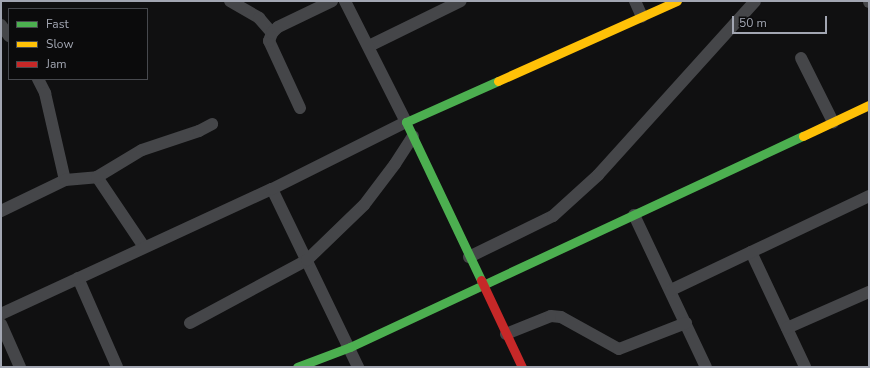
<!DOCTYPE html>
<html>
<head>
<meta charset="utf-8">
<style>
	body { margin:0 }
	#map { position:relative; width:870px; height:368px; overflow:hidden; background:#101011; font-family:"Nunito Sans",sans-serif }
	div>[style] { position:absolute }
	.street>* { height:12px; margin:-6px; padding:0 6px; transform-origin:6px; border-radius:6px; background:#454649 }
	.fast>* { height:9px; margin:-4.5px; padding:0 4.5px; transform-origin:4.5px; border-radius:4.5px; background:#4caf50 }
	.slow>* { height:9px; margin:-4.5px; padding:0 4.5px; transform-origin:4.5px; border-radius:4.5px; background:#ffc107 }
	.jam>* { height:9px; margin:-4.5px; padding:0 4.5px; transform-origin:4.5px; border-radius:4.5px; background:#c62828 }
	span { translate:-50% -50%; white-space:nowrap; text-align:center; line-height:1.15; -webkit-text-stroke:3px #0b0b0c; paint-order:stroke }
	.frame { position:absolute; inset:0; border:2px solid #a2a6b2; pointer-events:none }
	.legend { position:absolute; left:8px; top:8px; width:140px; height:72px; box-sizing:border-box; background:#0b0b0c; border:1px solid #47494e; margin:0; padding:5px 7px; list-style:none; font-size:12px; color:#a2a6b2 }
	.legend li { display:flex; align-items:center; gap:8px; height:20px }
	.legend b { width:20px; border:1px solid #47494e }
	.scale { position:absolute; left:732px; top:16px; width:95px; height:18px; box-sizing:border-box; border:2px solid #a2a6b2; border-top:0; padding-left:5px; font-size:12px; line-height:14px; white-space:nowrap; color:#a2a6b2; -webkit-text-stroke:3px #0b0b0c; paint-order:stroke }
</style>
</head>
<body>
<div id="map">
	<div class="street">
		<div style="left:230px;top:1px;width:34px;rotate:30deg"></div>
		<div style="left:259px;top:18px;width:20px;rotate:49deg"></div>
		<div style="left:635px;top:1px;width:17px;rotate:66deg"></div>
		<div style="left:869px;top:1px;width:1px;rotate:90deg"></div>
		<div style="left:1px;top:25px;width:14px;rotate:54deg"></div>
		<div style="left:369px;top:46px;width:102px;rotate:-26.1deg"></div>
		<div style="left:801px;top:58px;width:72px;rotate:63.4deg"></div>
		<div style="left:38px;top:79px;width:16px;rotate:63deg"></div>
		<div style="left:45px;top:93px;width:89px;rotate:77.1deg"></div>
		<div style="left:300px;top:108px;width:74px;rotate:-114.8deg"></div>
		<div style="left:269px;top:41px;width:9px;rotate:-69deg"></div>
		<div style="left:272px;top:33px;width:8px;rotate:-45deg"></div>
		<div style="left:278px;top:27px;width:60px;rotate:-25.7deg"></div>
		<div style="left:97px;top:177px;width:84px;rotate:56.1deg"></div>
		<div style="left:272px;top:189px;width:198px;rotate:64.2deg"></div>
		<div style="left:1px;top:211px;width:71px;rotate:-25.8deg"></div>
		<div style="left:65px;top:180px;width:32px;rotate:-5deg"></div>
		<div style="left:97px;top:177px;width:52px;rotate:-31deg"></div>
		<div style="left:142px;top:150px;width:60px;rotate:-18.4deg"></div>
		<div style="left:199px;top:131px;width:15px;rotate:-28deg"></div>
		<div style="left:634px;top:215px;width:168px;rotate:64.7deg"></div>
		<div style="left:751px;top:252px;width:127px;rotate:64.8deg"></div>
		<div style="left:469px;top:257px;width:93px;rotate:-26deg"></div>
		<div style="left:553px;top:216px;width:61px;rotate:-42.3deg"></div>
		<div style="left:598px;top:175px;width:234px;rotate:-47.9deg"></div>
		<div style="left:78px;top:278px;width:97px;rotate:66.3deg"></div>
		<div style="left:671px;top:290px;width:219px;rotate:-25.4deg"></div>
		<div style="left:1px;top:314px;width:298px;rotate:-24.8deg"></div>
		<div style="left:272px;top:189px;width:150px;rotate:-26.6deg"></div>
		<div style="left:406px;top:122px;width:136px;rotate:-116.8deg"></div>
		<div style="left:190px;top:323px;width:133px;rotate:-28.3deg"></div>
		<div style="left:307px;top:260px;width:79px;rotate:-44deg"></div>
		<div style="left:364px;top:205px;width:51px;rotate:-52.9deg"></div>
		<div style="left:395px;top:164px;width:33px;rotate:-57deg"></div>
		<div style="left:1px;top:324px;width:47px;rotate:66.2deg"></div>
		<div style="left:787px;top:328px;width:90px;rotate:-23.7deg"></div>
		<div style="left:506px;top:334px;width:48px;rotate:-21.8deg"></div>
		<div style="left:551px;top:316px;width:10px;rotate:6deg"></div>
		<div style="left:561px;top:317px;width:66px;rotate:28.9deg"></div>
		<div style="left:619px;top:349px;width:72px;rotate:-21.2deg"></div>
	</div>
	<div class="fast">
		<div style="left:481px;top:280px;width:175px;rotate:-115.4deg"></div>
		<div style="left:406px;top:122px;width:101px;rotate:-24deg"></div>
		<div style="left:297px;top:367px;width:57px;rotate:-20.7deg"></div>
		<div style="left:350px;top:347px;width:500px;rotate:-25deg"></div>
	</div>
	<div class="slow">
		<div style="left:498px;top:81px;width:196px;rotate:-24.1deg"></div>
		<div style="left:803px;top:136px;width:73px;rotate:-25.2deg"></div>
	</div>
	<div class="jam">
		<div style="left:481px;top:280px;width:96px;rotate:64.8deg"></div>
	</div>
	<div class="frame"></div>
	<ul class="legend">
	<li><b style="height:5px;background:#4caf50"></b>Fast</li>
	<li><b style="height:5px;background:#ffc107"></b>Slow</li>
	<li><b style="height:5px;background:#c62828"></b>Jam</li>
	</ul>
	<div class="scale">50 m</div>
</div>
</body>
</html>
